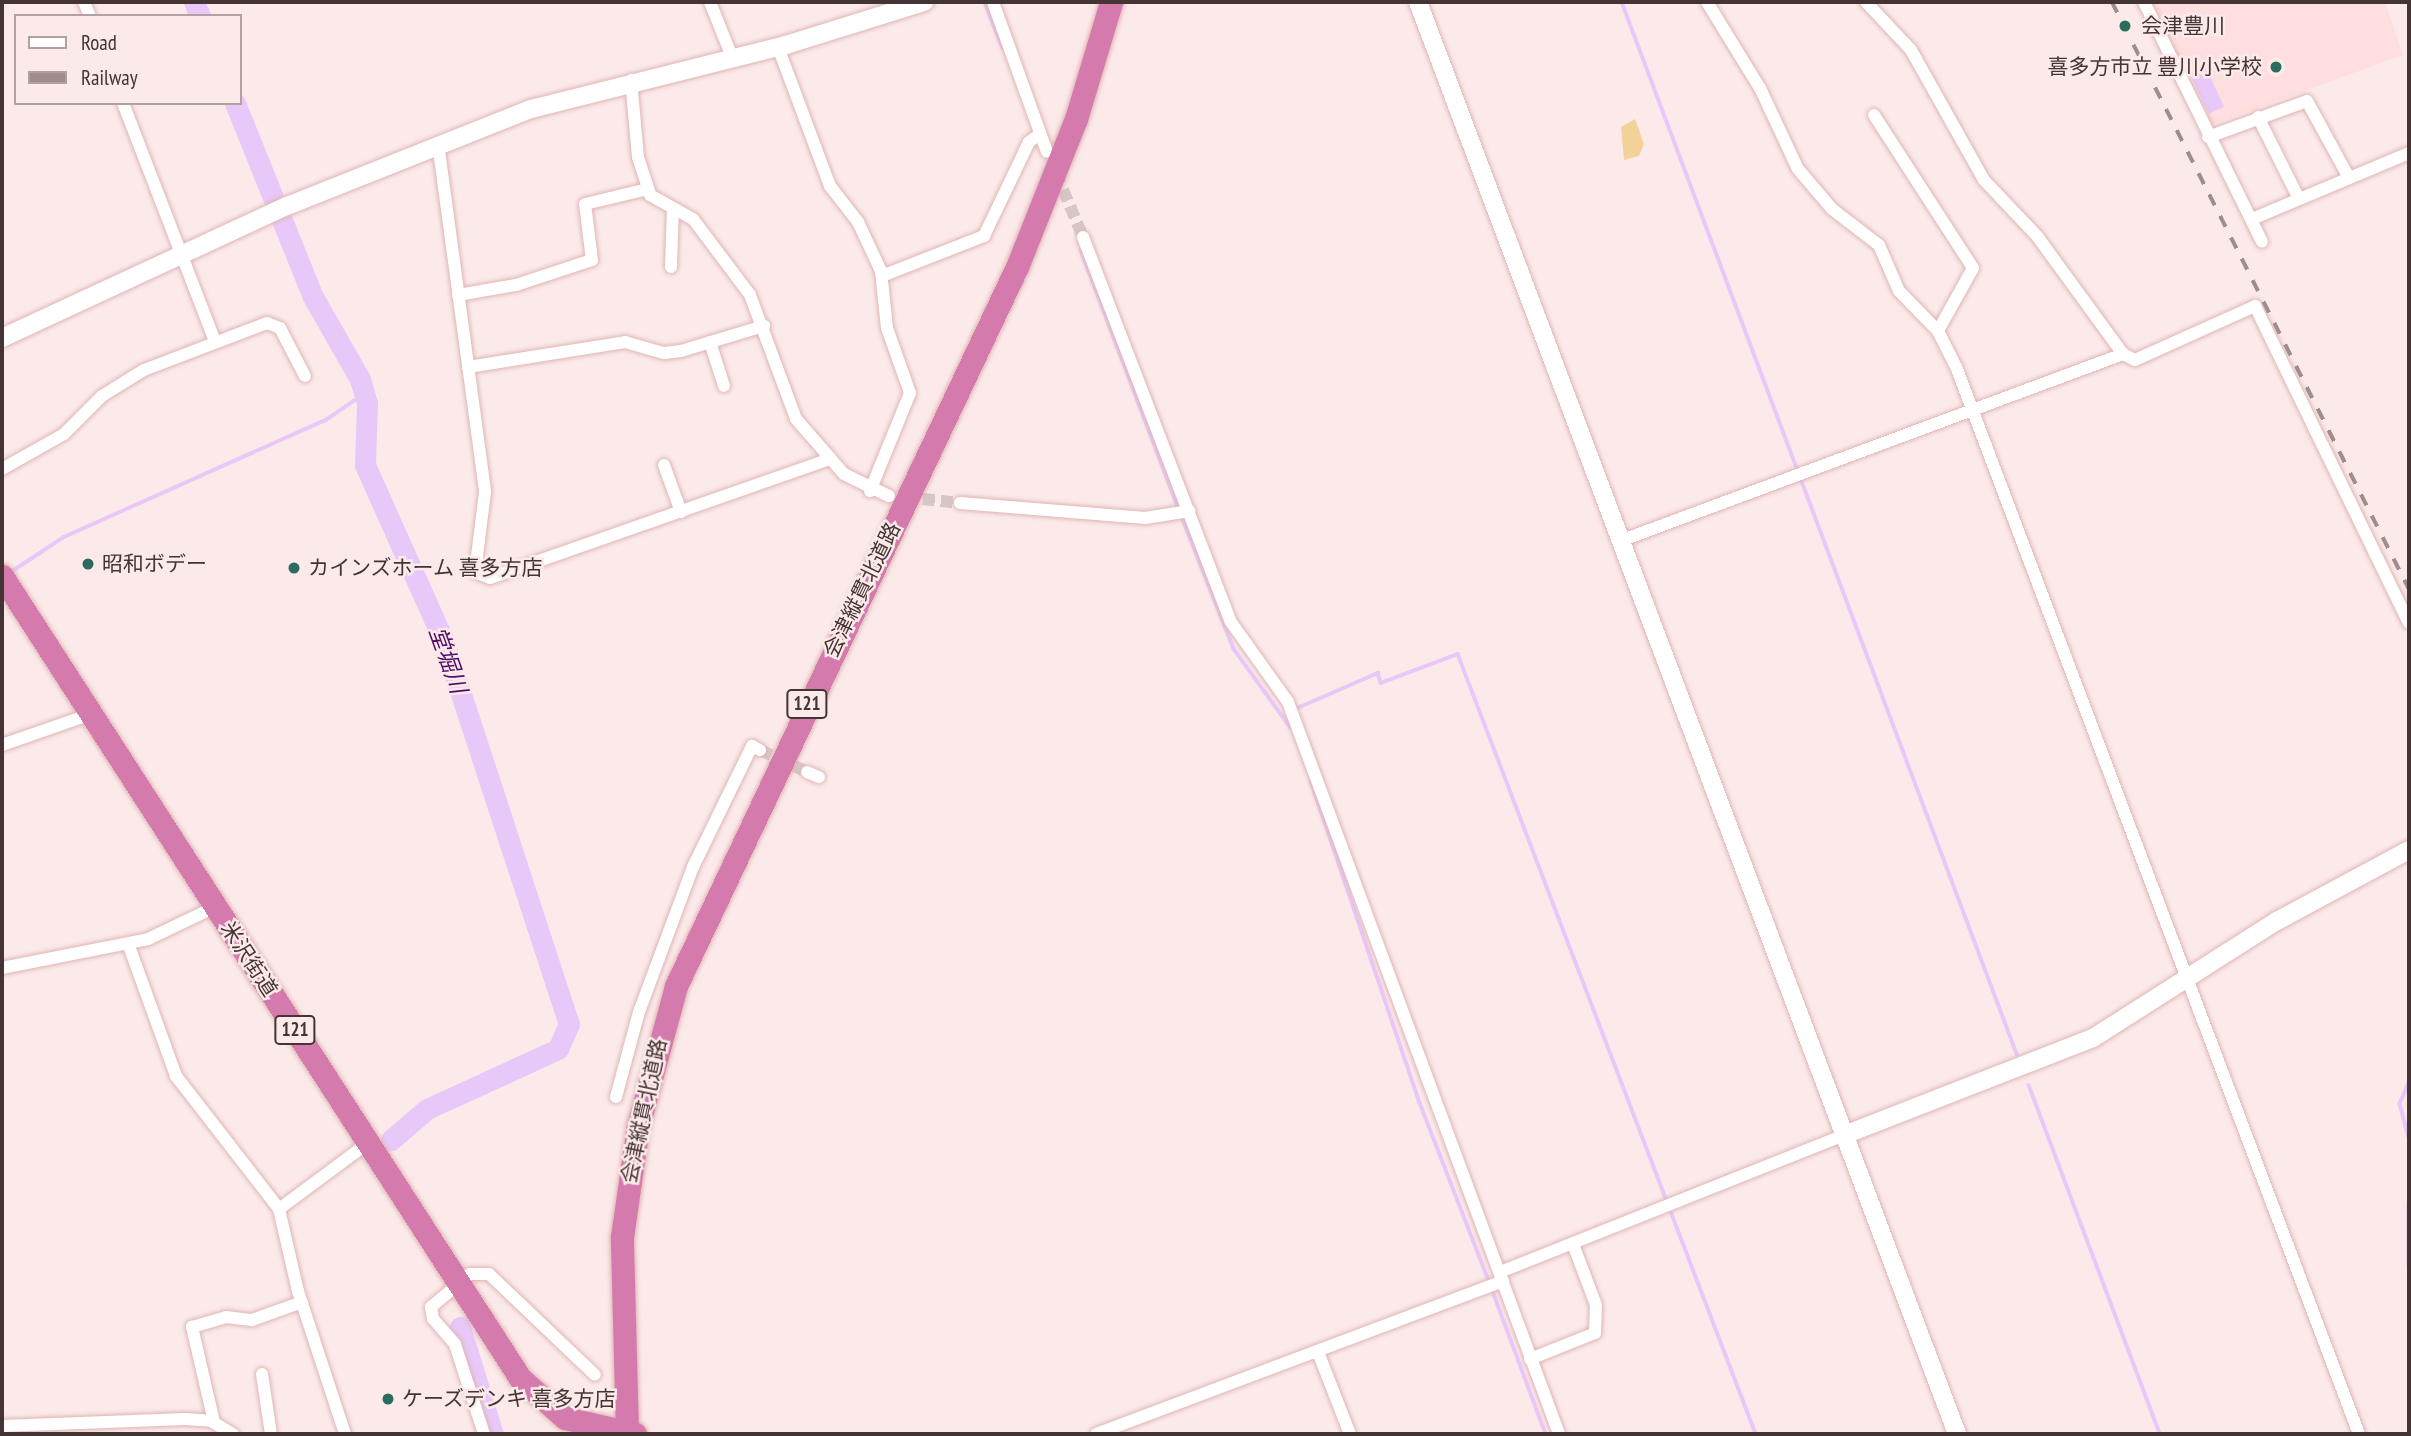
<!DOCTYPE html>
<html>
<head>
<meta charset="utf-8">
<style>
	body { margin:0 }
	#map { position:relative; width:2411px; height:1436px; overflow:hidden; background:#fceaea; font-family:"PT Sans Narrow","Noto Sans JP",sans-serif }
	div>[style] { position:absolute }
	.built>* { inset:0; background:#fedede }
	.green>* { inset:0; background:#f3d299 }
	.water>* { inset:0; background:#e8c8f8; transform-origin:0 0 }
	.stream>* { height:3.5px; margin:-1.75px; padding:0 1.75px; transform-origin:1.75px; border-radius:1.75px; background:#e8c8f8 }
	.river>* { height:21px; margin:-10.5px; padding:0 10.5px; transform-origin:10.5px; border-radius:10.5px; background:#e8c8f8 }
	.street-tunnel>* { height:12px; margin-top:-6px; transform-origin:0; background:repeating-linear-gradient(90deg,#d7c6c6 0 12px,transparent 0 18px) }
	.roads { filter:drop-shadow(0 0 2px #dfb5b5) drop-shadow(0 0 2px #dfb5b5) }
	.street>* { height:12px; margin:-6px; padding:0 6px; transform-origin:6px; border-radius:6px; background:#fff }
	.secondary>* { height:18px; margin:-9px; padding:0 9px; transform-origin:9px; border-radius:9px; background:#fff }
	.highway>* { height:23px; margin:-11.5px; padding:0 11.5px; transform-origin:11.5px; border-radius:11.5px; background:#d57aad }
	.rail>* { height:3.5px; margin-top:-1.75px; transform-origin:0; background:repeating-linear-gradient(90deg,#9f8d8d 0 12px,transparent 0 24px) }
	.dots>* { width:19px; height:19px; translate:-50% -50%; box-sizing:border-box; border:4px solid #fceaea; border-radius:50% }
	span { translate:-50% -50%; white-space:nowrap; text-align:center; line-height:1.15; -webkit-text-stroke:5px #fceaea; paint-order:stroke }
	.shield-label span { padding:2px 5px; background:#fceaea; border:2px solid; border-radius:5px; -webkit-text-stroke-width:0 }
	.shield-label { font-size:19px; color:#453434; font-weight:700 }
	.poi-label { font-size:21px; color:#453434 }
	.left { translate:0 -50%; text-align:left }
	.right { translate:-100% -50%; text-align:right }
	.street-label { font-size:21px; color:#453434 }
	.water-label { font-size:23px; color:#520d6b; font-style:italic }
	.frame { position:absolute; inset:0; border:4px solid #453434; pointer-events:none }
	.legend { position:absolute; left:14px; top:14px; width:228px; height:91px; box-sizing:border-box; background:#fceaea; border:2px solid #b3a1a1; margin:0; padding:9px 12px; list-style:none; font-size:21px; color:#453434 }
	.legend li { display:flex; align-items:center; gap:14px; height:35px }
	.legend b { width:35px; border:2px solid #b3a1a1 }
</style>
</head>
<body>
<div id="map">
	<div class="built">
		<div style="clip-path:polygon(2151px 2px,2385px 2px,2403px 55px,2210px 125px)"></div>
	</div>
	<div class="green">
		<div style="clip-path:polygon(1635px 119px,1644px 144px,1639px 156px,1624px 160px,1621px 127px)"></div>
	</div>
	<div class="water">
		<div style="left:2205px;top:66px;width:45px;height:17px;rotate:65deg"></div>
	</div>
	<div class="stream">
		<div style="left:985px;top:2px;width:49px;rotate:68.6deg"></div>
		<div style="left:1622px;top:2px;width:1124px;rotate:69.42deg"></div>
		<div style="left:1081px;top:250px;width:277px;rotate:69.3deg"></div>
		<div style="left:1182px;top:517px;width:142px;rotate:68.5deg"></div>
		<div style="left:1234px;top:649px;width:97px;rotate:54.2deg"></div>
		<div style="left:11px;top:572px;width:64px;rotate:-33.4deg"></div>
		<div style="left:64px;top:537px;width:287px;rotate:-24.1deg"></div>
		<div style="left:326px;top:420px;width:46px;rotate:-34.4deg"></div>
		<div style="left:1293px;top:710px;width:93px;rotate:-23.5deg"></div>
		<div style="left:1378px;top:673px;width:10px;rotate:73deg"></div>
		<div style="left:1381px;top:683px;width:82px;rotate:-20.6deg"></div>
		<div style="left:1458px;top:654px;width:835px;rotate:69.09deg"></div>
		<div style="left:1311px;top:781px;width:340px;rotate:71.3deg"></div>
		<div style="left:1420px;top:1103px;width:191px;rotate:68.8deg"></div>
		<div style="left:2409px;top:1083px;width:23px;rotate:113deg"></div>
		<div style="left:2400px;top:1104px;width:34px;rotate:75deg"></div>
		<div style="left:2029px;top:1085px;width:373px;rotate:69.4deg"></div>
		<div style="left:2409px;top:1204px;width:61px;rotate:90deg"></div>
		<div style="left:1492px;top:1289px;width:155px;rotate:69.6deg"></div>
	</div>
	<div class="river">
		<div style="left:194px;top:2px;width:15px;rotate:67deg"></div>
		<div style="left:235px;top:103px;width:207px;rotate:68.1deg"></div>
		<div style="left:312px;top:295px;width:97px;rotate:60.3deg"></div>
		<div style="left:360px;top:379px;width:26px;rotate:74deg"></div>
		<div style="left:367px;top:404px;width:61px;rotate:91.9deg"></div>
		<div style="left:365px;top:465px;width:194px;rotate:65.9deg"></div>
		<div style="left:444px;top:642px;width:402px;rotate:71.9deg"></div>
		<div style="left:569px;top:1024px;width:27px;rotate:114deg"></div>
		<div style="left:558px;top:1049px;width:144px;rotate:155.4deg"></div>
		<div style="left:427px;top:1109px;width:48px;rotate:139.3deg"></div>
		<div style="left:460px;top:1327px;width:112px;rotate:72.9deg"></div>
	</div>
	<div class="street-tunnel">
		<div style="left:1056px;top:173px;width:69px;rotate:67.1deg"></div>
		<div style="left:905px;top:497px;width:55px;rotate:6.2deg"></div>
		<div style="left:760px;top:750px;width:52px;rotate:25.1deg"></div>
	</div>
	<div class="roads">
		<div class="street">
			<div style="left:84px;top:2px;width:15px;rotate:67deg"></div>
			<div style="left:710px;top:2px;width:59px;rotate:68.2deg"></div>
			<div style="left:993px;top:2px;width:159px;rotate:70.2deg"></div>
			<div style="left:1707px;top:2px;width:101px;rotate:58.4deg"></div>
			<div style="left:1760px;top:88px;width:89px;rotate:64.9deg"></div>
			<div style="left:1798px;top:169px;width:52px;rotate:49.6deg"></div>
			<div style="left:1832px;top:209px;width:59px;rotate:37.5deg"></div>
			<div style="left:1879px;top:245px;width:50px;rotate:66.5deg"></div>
			<div style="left:1899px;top:291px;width:56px;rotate:45.7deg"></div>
			<div style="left:1938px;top:331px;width:42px;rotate:63.4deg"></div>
			<div style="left:1957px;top:369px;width:1138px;rotate:69.32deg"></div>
			<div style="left:1866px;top:2px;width:66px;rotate:46.8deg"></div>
			<div style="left:1911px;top:50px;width:149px;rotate:60.7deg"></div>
			<div style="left:1984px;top:180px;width:77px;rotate:46.6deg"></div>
			<div style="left:2037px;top:236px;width:146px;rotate:53.9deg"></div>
			<div style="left:2123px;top:354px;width:13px;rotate:27deg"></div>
			<div style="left:2135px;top:360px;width:132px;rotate:-24.2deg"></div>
			<div style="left:2255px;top:306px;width:352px;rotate:64.1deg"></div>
			<div style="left:2144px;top:2px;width:267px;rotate:63.8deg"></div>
			<div style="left:778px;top:47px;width:148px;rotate:69.5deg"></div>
			<div style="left:830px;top:186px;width:46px;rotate:52.1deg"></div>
			<div style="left:858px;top:222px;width:54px;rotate:64.9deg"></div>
			<div style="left:881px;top:271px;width:57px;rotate:84deg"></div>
			<div style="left:887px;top:328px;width:69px;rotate:70.5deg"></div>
			<div style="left:910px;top:393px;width:106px;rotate:112.2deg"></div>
			<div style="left:631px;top:80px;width:77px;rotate:84.8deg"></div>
			<div style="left:638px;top:157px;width:40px;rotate:72deg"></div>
			<div style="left:650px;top:195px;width:49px;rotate:29.2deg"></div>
			<div style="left:693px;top:219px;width:95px;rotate:53.1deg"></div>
			<div style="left:750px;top:295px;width:132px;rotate:69.6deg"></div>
			<div style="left:796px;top:419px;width:73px;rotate:48.9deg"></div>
			<div style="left:844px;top:474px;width:50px;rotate:26.1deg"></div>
			<div style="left:123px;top:103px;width:256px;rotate:68.9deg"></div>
			<div style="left:1874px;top:115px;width:182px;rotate:57.1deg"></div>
			<div style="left:1973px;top:268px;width:72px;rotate:119.1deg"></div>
			<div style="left:2258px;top:117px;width:89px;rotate:63.4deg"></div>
			<div style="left:2208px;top:137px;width:105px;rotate:-20deg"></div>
			<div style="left:2307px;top:101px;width:83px;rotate:61.3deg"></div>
			<div style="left:438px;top:143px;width:352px;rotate:82.3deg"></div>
			<div style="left:485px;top:492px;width:81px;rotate:97.1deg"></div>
			<div style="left:475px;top:572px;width:16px;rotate:22deg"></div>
			<div style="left:490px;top:578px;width:359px;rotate:-19.3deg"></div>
			<div style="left:2252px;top:219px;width:170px;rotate:-22.8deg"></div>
			<div style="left:1083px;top:237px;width:412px;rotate:69deg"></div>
			<div style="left:1231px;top:622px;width:98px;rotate:54.5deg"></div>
			<div style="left:1288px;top:702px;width:781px;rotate:69.68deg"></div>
			<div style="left:671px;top:267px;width:59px;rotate:-88.1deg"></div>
			<div style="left:882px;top:276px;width:110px;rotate:-21.4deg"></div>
			<div style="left:984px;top:236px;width:104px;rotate:-64.4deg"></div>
			<div style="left:1029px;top:142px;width:14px;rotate:-36deg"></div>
			<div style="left:458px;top:295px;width:59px;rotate:-9.8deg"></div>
			<div style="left:516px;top:285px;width:80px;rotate:-18.2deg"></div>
			<div style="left:592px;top:260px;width:56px;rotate:-97.1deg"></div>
			<div style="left:585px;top:204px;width:65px;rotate:-13.4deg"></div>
			<div style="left:710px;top:342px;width:46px;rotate:72.3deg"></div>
			<div style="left:468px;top:367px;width:159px;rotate:-9deg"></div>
			<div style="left:625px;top:342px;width:41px;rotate:15.8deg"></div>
			<div style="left:664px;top:353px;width:17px;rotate:-7deg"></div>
			<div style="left:681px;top:351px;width:87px;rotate:-16.8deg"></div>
			<div style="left:664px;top:465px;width:50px;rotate:70.1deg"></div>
			<div style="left:2px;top:469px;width:71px;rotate:-29.4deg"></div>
			<div style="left:64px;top:434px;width:54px;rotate:-45deg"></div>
			<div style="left:102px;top:396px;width:49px;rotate:-31.8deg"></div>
			<div style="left:144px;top:370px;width:132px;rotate:-20.9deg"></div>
			<div style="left:267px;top:323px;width:14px;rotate:21deg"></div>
			<div style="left:280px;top:328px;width:54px;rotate:62.5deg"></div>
			<div style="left:960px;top:503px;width:186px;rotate:4.6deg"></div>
			<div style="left:1145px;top:518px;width:45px;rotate:-9deg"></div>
			<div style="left:1620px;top:541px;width:537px;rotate:-20.39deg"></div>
			<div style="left:2px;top:745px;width:94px;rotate:-19.2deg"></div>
			<div style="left:807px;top:772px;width:13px;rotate:23deg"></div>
			<div style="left:129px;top:946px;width:138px;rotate:70.1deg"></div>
			<div style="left:176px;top:1076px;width:168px;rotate:52.2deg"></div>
			<div style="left:279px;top:1209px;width:84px;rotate:77deg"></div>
			<div style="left:298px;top:1291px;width:151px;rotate:71.8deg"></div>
			<div style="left:2px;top:968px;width:149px;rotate:-11.2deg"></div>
			<div style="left:148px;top:939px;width:74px;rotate:-25.5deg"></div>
			<div style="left:616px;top:1097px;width:88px;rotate:-74.9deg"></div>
			<div style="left:639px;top:1012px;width:155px;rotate:-69.6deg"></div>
			<div style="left:693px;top:867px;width:135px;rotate:-64deg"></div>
			<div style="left:752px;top:746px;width:9px;rotate:27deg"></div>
			<div style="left:279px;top:1209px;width:111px;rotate:-36.6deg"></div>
			<div style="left:1500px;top:1272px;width:370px;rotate:-21.7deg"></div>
			<div style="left:1318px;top:1352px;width:88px;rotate:68.7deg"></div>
			<div style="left:1530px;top:1359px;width:70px;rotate:-21.8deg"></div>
			<div style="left:1595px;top:1333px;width:28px;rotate:-88deg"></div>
			<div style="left:1596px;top:1305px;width:65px;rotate:-110.7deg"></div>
			<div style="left:262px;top:1374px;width:61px;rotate:81.5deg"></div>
			<div style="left:214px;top:1422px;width:98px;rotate:-103deg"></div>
			<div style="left:192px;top:1327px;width:35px;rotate:-16deg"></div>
			<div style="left:226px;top:1317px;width:26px;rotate:7deg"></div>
			<div style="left:252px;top:1320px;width:53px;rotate:-19.8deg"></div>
			<div style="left:2px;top:1426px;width:183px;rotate:-2.2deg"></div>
			<div style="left:185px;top:1419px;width:26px;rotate:4deg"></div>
			<div style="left:211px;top:1421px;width:26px;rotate:31deg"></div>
			<div style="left:484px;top:1434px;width:95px;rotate:-107.9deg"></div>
			<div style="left:455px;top:1344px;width:33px;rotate:-131deg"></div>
			<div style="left:433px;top:1319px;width:12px;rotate:-99deg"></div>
			<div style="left:431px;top:1307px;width:51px;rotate:-40.2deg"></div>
			<div style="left:470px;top:1274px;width:19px"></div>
			<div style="left:489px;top:1274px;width:146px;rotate:43.6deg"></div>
			<div style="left:1096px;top:1434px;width:435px;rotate:-20.6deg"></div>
		</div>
		<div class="secondary">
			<div style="left:1418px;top:2px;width:1530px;rotate:69.37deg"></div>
			<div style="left:2px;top:338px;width:314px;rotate:-24.9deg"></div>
			<div style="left:287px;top:206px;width:263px;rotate:-21.7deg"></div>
			<div style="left:531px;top:109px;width:263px;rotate:-14.1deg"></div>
			<div style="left:786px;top:45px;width:145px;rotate:-17.3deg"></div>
			<div style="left:1844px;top:1135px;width:267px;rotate:-21.3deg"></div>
			<div style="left:2093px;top:1038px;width:218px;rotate:-32.5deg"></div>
			<div style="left:2277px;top:921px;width:150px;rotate:-28.3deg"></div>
		</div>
		<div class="highway">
			<div style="left:2px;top:576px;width:955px;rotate:57.14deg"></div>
			<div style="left:520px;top:1378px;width:60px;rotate:41.6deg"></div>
			<div style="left:565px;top:1418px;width:72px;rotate:12.9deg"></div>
			<div style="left:627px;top:1434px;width:197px;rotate:-91.5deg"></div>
			<div style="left:622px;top:1237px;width:112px;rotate:-81.8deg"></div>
			<div style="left:638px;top:1126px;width:145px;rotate:-74.8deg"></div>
			<div style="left:676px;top:986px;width:796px;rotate:-64.63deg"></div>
			<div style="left:1017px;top:267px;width:159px;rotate:-68.3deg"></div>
			<div style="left:1076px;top:119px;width:122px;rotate:-73.3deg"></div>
		</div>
	</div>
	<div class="rail">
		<div style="left:2112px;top:2px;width:658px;rotate:63.16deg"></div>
	</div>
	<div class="dots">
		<div style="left:2125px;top:26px;background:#2a6c5d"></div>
		<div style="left:2276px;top:67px;background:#2a6c5d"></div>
		<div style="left:88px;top:564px;background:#2a6c5d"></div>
		<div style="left:294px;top:568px;background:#2a6c5d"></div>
		<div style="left:388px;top:1399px;background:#2a6c5d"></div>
	</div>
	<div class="shield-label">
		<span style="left:807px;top:704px">121</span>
		<span style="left:295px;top:1030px">121</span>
	</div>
	<div class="poi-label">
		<span class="left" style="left:2141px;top:26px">会津豊川</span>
		<span class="right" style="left:2262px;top:67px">喜多方市立 豊川小学校</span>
		<span class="left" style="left:102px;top:564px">昭和ボデー</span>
		<span class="left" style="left:308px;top:568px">カインズホーム 喜多方店</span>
		<span class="left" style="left:402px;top:1399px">ケーズデンキ 喜多方店</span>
	</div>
	<div class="street-label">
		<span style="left:862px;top:590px;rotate:-64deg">会津縦貫北道路</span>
		<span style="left:249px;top:959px;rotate:57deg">米沢街道</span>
		<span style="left:644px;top:1111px;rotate:-78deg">会津縦貫北道路</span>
	</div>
	<div class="water-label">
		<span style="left:448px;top:660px;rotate:70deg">堂堀川</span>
	</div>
	<div class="frame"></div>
	<ul class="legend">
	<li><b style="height:9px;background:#fff"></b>Road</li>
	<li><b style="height:9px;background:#9f8d8d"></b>Railway</li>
	</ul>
</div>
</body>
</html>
